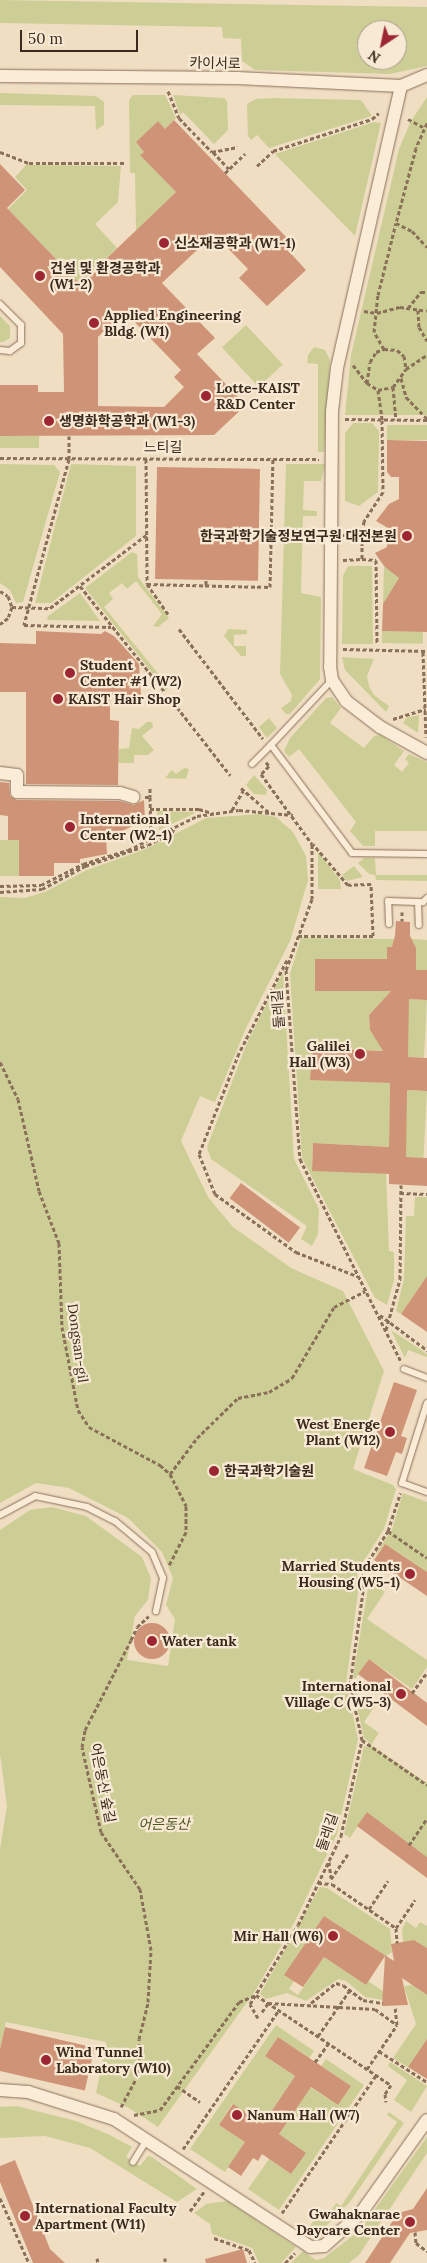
<!DOCTYPE html>
<html>
<head>
<meta charset="utf-8">
<style>
	body { margin:0 }
	#map { position:relative; width:427px; height:2263px; overflow:hidden; background:#f0dec3; font-family:Lora,"Noto Sans KR",serif }
	div>[style] { position:absolute }
	.green>* { inset:0; background:#cdce96; transform-origin:0 0 }
	.building>* { inset:0; background:#cf9477; transform-origin:0 0 }
	.round { border-radius:50% }
	.path>* { height:3px; margin-top:-1.5px; transform-origin:0; background:repeating-linear-gradient(90deg,#8a6f59 0 4px,transparent 0 6.5px) }
	.roads { filter:drop-shadow(0 0 1px #8a6f59) drop-shadow(0 0 1px #8a6f59) }
	.lane>* { height:6px; margin:-3px; padding:0 3px; transform-origin:3px; border-radius:3px; background:#faecd6 }
	.street>* { height:12px; margin:-6px; padding:0 6px; transform-origin:6px; border-radius:6px; background:#faecd6 }
	.dots>* { width:14px; height:14px; translate:-50% -50%; box-sizing:border-box; border:2px solid #f7e9d3; border-radius:50% }
	span { translate:-50% -50%; white-space:nowrap; text-align:center; line-height:1.15; -webkit-text-stroke:4.5px #f7e9d3; paint-order:stroke }
	.street-label { font-size:14px; color:#3a291d }
	.poi-label { font-size:14px; color:#3a291d; font-weight:700 }
	.left { translate:0 -50%; text-align:left }
	.right { translate:-100% -50%; text-align:right }
	.park-label { font-size:14px; color:#4f5723; font-style:italic }
	.north { position:absolute; left:357px; top:20px; width:50px; height:50px; box-sizing:border-box; background:#f7e9d3; border:1px solid #ab9c8a; border-radius:50%; rotate:214deg; font-size:14px; font-weight:700; line-height:20px; text-align:center; color:#3a291d }
	.north::after { content:''; display:block; margin:auto; width:18px; height:22px; background:#9c2732; clip-path:polygon(50% 0,100% 100%,50% 72%,0 100%) }
	.scale { position:absolute; left:20px; top:30px; width:118px; height:22px; box-sizing:border-box; border:2px solid #3a291d; border-top:0; padding-left:6px; font-size:15px; line-height:18px; white-space:nowrap; color:#3a291d; -webkit-text-stroke:4px #f7e9d3; paint-order:stroke }
</style>
</head>
<body>
<div id="map">
	<div class="green">
		<div style="clip-path:polygon(evenodd,0 0,427px 7px,427px 66px,390px 74px,255px 70px,242px 61px,241px 39px,223px 38px,222px 27px,0 23px,0 0,367px 30px,397px 30px,397px 60px,367px 60px,367px 30px)"></div>
		<div style="clip-path:polygon(0 93px,96px 96px,104px 102px,104px 125px,96px 130px,95px 106px,0 105px)"></div>
		<div style="clip-path:polygon(133px 95px,165px 95px,176px 118px,165px 129px,158px 121px,136px 142px,144px 152px,141px 155px,176px 192px,136px 230px,135px 173px,130px 173px,129px 100px)"></div>
		<div style="clip-path:polygon(173px 95px,224px 98px,227px 101px,228px 130px,214px 144px,183px 112px,180px 115px)"></div>
		<div style="clip-path:polygon(427px 97px,427px 415px,345px 415px,351px 355px,399px 149px,411px 121px)"></div>
		<div style="clip-path:polygon(273px 98px,361px 100px,372px 116px,269px 148px,257px 135px,251px 140px,248px 136px,247px 104px,256px 99px)"></div>
		<div style="clip-path:polygon(374px 122px,381px 123px,355px 236px,275px 154px)"></div>
		<div style="clip-path:polygon(26px 165px,121px 166px,118px 202px,95px 224px,117px 248px,80px 284px,8px 209px,27px 190px,15px 177px)"></div>
		<div style="clip-path:polygon(0 316px,10px 326px,10px 338px,3px 342px,0 342px)"></div>
		<div style="left:246px;top:325px;width:54px;height:33px;rotate:47deg"></div>
		<div style="clip-path:polygon(314px 347px,325px 350px,330px 360px,324px 452px,318px 452px,318px 364px,307px 363px,308px 355px)"></div>
		<div style="clip-path:polygon(353px 423px,372px 423px,379px 431px,378px 492px,359px 506px,345px 501px,345px 433px)"></div>
		<div style="left:387px;top:425px;width:40px;height:15px"></div>
		<div style="left:0;top:436px;width:39px;height:12px"></div>
		<div style="clip-path:polygon(0 464px,54px 465px,60px 472px,23px 602px,16px 603px,10px 590px,0 583px)"></div>
		<div style="clip-path:polygon(71px 464px,136px 466px,136px 536px,51px 603px,35px 603px)"></div>
		<div style="clip-path:polygon(286px 464px,325px 464px,321px 481px,304px 481px,303px 510px,317px 511px,317px 516px,303px 516px,301px 593px,321px 597px,320px 679px,290px 714px,286px 714px,281px 708px,291px 701px,292px 695px,280px 674px)"></div>
		<div style="clip-path:polygon(132px 552px,137px 554px,138px 577px,169px 618px,158px 627px,153px 626px,162px 614px,136px 581px,127px 589px,122px 583px,109px 593px,113px 599px,104px 607px,165px 682px,173px 676px,178px 677px,177px 682px,166px 690px,85px 588px)"></div>
		<div style="clip-path:polygon(348px 566px,372px 566px,373px 644px,342px 644px,343px 576px)"></div>
		<div style="clip-path:polygon(384px 566px,409px 580px,383px 604px)"></div>
		<div style="clip-path:polygon(80px 593px,100px 621px,47px 620px,48px 616px)"></div>
		<div style="clip-path:polygon(228px 629px,247px 630px,247px 634px,234px 635px,234px 646px,246px 646px,246px 656px,241px 656px,224px 636px)"></div>
		<div style="left:382px;top:631px;width:41px;height:12px;rotate:1deg"></div>
		<div style="clip-path:polygon(342px 657px,374px 659px,367px 676px,369px 686px,374px 695px,389px 706px,386px 712px,345px 670px)"></div>
		<div style="clip-path:polygon(332px 697px,341px 708px,330px 723px,364px 748px,374px 736px,380px 735px,404px 751px,394px 765px,402px 772px,409px 763px,405px 759px,409px 754px,427px 762px,427px 831px,375px 831px,375px 846px,363px 846px,350px 831px,356px 822px,299px 749px,289px 757px,284px 751px,290px 738px,326px 698px)"></div>
		<div style="clip-path:polygon(419px 715px,418px 733px,403px 723px,406px 718px)"></div>
		<div style="clip-path:polygon(269px 718px,277px 728px,267px 738px,259px 727px)"></div>
		<div style="clip-path:polygon(147px 722px,152px 722px,153px 727px,142px 736px,154px 750px,148px 755px,134px 755px,134px 763px,118px 763px,119px 749px,129px 748px,132px 728px,139px 729px)"></div>
		<div style="clip-path:polygon(184px 768px,189px 769px,186px 779px,165px 778px,172px 770px,176px 774px)"></div>
		<div style="clip-path:polygon(254px 775px,267px 790px,266px 795px,254px 794px,246px 785px)"></div>
		<div style="clip-path:polygon(157px 811px,194px 812px,195px 813px,159px 830px)"></div>
		<div style="clip-path:polygon(259px 814px,276px 817px,293px 832px,306px 856px,308px 880px,290px 941px,246px 1028px,215px 1102px,200px 1096px,181px 1141px,208px 1197px,233px 1227px,291px 1268px,343px 1291px,384px 1371px,353px 1469px,393px 1485px,396px 1489px,384px 1529px,357px 1572px,359px 1585px,346px 1684px,358px 1739px,337px 1834px,294px 1923px,255px 1991px,158px 2127px,129px 2108px,96px 2093px,106px 2042px,6px 2022px,0 2048px,0 1849px,7px 1806px,0 1754px,0 1530px,30px 1510px,52px 1507px,86px 1516px,142px 1557px,151px 1578px,148px 1600px,135px 1616px,127px 1660px,168px 1666px,175px 1619px,166px 1605px,173px 1578px,162px 1552px,128px 1518px,69px 1488px,36px 1483px,0 1503px,0 897px,25px 898px,45px 892px,87px 870px,146px 849px,206px 818px)"></div>
		<div style="left:0;top:840px;width:19px;height:36px"></div>
		<div style="clip-path:polygon(318px 852px,340px 880px,341px 889px,318px 889px)"></div>
		<div style="clip-path:polygon(364px 858px,375px 858px,376px 875px,427px 875px,427px 881px,376px 880px,375px 875px,369px 874px,358px 863px)"></div>
		<div style="clip-path:polygon(354px 866px,363px 877px,347px 881px,342px 875px)"></div>
		<div style="clip-path:polygon(410px 936px,412px 939px,427px 940px,427px 970px,416px 970px,416px 948px,411px 948px)"></div>
		<div style="clip-path:polygon(301px 938px,394px 939px,394px 947px,387px 947px,387px 959px,315px 959px,315px 991px,391px 991px,369px 1015px,370px 1030px,377px 1041px,390px 1047px,390px 1051px,312px 1048px,310px 1079px,390px 1083px,389px 1147px,313px 1143px,312px 1170px,386px 1174px,389px 1251px,394px 1252px,394px 1280px,387px 1305px,375px 1298px,302px 1158px,290px 974px)"></div>
		<div style="clip-path:polygon(283px 972px,294px 1159px,319px 1209px,318px 1234px,312px 1246px,301px 1239px,307px 1226px,211px 1159px,207px 1147px,247px 1043px)"></div>
		<div style="left:409px;top:999px;width:18px;height:58px;rotate:3deg"></div>
		<div style="left:407px;top:1090px;width:20px;height:67px;rotate:3deg"></div>
		<div style="clip-path:polygon(415px 1197px,427px 1197px,427px 1276px,401px 1314px,396px 1311px,404px 1279px,406px 1216px,414px 1216px)"></div>
		<div style="clip-path:polygon(391px 1330px,427px 1354px,427px 1357px,408px 1350px,405px 1358px)"></div>
		<div style="clip-path:polygon(403px 1493px,427px 1502px,427px 1572px,385px 1544px,372px 1560px,392px 1529px)"></div>
		<div style="clip-path:polygon(369px 1582px,385px 1592px,367px 1619px,427px 1660px,427px 1667px,412px 1689px,369px 1659px,355px 1679px,353px 1677px)"></div>
		<div style="clip-path:polygon(354px 1692px,375px 1706px,364px 1722px,379px 1733px,371px 1745px,427px 1783px,427px 1857px,367px 1812px,350px 1838px,344px 1834px,364px 1746px,367px 1747px,369px 1742px,364px 1738px)"></div>
		<div style="clip-path:polygon(320px 1887px,327px 1888px,390px 1929px,392px 1952px,386px 1956px,324px 1916px,285px 1975px,294px 1981px,289px 1989px,298px 1995px,324px 1957px,366px 1985px,368px 1981px,383px 1991px,383px 2000px,365px 1997px,346px 1981px,338px 1979px,306px 2001px,287px 1993px,266px 1999px,260px 1994px)"></div>
		<div style="clip-path:polygon(406px 1921px,416px 1928px,420px 1922px,427px 1926px,427px 1955px,426px 1948px,416px 1941px,407px 1953px,404px 1951px,402px 1929px)"></div>
		<div style="clip-path:polygon(412px 1985px,427px 1995px,427px 2039px,408px 2067px,393px 2058px,416px 2024px,404px 1986px)"></div>
		<div style="clip-path:polygon(276px 2025px,314px 2051px,309px 2058px,278px 2037px,265px 2056px,295px 2076px,263px 2124px,232px 2104px,219px 2125px,245px 2142px,225px 2172px,190px 2149px)"></div>
		<div style="clip-path:polygon(326px 2059px,364px 2085px,279px 2210px,248px 2189px,269px 2159px,291px 2174px,305px 2153px,279px 2134px,310px 2087px,338px 2105px,351px 2086px,321px 2066px)"></div>
		<div style="clip-path:polygon(390px 2062px,427px 2086px,411px 2112px,394px 2100px,407px 2080px,388px 2066px)"></div>
		<div style="clip-path:polygon(17px 2106px,76px 2121px,110px 2135px,132px 2147px,126px 2157px,140px 2166px,148px 2156px,152px 2157px,197px 2189px,177px 2202px,90px 2148px,45px 2136px,0 2138px,0 2107px)"></div>
		<div style="clip-path:polygon(389px 2112px,404px 2123px,350px 2202px,318px 2234px,313px 2234px,310px 2226px,317px 2216px,324px 2221px,336px 2203px,341px 2206px,397px 2122px,387px 2115px)"></div>
		<div style="clip-path:polygon(427px 2137px,427px 2153px,359px 2255px,349px 2263px,291px 2263px,303px 2251px,316px 2260px,324px 2258px,360px 2230px)"></div>
		<div style="clip-path:polygon(227px 2201px,296px 2247px,281px 2263px,259px 2263px,252px 2248px,212px 2234px,210px 2224px,194px 2213px,206px 2204px)"></div>
	</div>
	<div class="building">
		<div style="clip-path:polygon(evenodd,174px 120px,288px 239px,283px 245px,306px 270px,267px 306px,239px 278px,248px 269px,214px 234px,162px 283px,215px 338px,197px 354px,246px 405px,214px 435px,0 436px,0 385px,38px 385px,38px 392px,64px 392px,63px 334px,0 267px,0 164px,25px 190px,7px 208px,80px 284px,176px 192px,140px 155px,144px 152px,136px 142px,158px 121px,165px 129px,174px 120px,124px 311px,181px 370px,174px 377px,184px 387px,164px 407px,98px 406px,98px 337px,124px 311px)"></div>
		<div style="clip-path:polygon(387px 440px,427px 441px,427px 632px,382px 631px,383px 604px,399px 578px,384px 566px,375px 553px,387px 547px,388px 528px,376px 521px,389px 504px,399px 499px,399px 477px,391px 477px,387px 472px)"></div>
		<div style="left:157px;top:467px;width:103px;height:112px;rotate:1deg"></div>
		<div style="clip-path:polygon(36px 631px,101px 634px,105px 631px,114px 636px,139px 664px,141px 696px,110px 695px,110px 720px,119px 721px,118px 785px,26px 784px,26px 692px,0 692px,0 643px,36px 644px)"></div>
		<div style="clip-path:polygon(0 782px,9px 783px,10px 796px,17px 800px,119px 801px,134px 805px,144px 800px,145px 820px,116px 834px,106px 835px,107px 854px,80px 859px,80px 863px,54px 863px,54px 876px,19px 876px,19px 840px,8px 840px,8px 816px,0 815px)"></div>
		<div style="clip-path:polygon(396px 921px,410px 922px,410px 936px,416px 948px,416px 970px,427px 970px,427px 1000px,409px 999px,408px 1057px,427px 1058px,427px 1091px,407px 1090px,406px 1157px,427px 1158px,427px 1186px,389px 1184px,389px 1174px,312px 1171px,313px 1143px,389px 1147px,390px 1083px,310px 1080px,312px 1048px,383px 1051px,370px 1030px,369px 1015px,391px 991px,315px 991px,315px 959px,387px 959px,387px 947px,392px 947px,395px 935px)"></div>
		<div style="left:241px;top:1183px;width:74px;height:19px;rotate:37deg"></div>
		<div style="clip-path:polygon(427px 1276px,427px 1332px,401px 1314px)"></div>
		<div style="clip-path:polygon(394px 1382px,417px 1390px,401px 1436px,407px 1438px,402px 1454px,396px 1452px,387px 1476px,364px 1468px)"></div>
		<div style="clip-path:polygon(385px 1544px,427px 1572px,427px 1596px,374px 1560px)"></div>
		<div class="round" style="left:134px;top:1623px;width:36px;height:36px"></div>
		<div style="clip-path:polygon(369px 1659px,427px 1703px,427px 1726px,358px 1674px)"></div>
		<div style="clip-path:polygon(367px 1812px,427px 1857px,427px 1878px,357px 1826px)"></div>
		<div style="clip-path:polygon(324px 1916px,394px 1961px,391px 1944px,414px 1940px,427px 1948px,427px 1995px,402px 1978px,408px 2005px,382px 2006px,385px 1956px,366px 1985px,324px 1957px,303px 1987px,284px 1975px)"></div>
		<div style="left:5px;top:2027px;width:92px;height:44px;rotate:13deg"></div>
		<div style="clip-path:polygon(278px 2037px,351px 2086px,338px 2105px,311px 2087px,279px 2134px,306px 2153px,291px 2174px,262px 2154px,258px 2161px,253px 2158px,241px 2176px,228px 2167px,245px 2142px,219px 2125px,233px 2104px,263px 2124px,295px 2076px,265px 2056px)"></div>
		<div style="clip-path:polygon(427px 2039px,427px 2079px,408px 2067px)"></div>
		<div style="clip-path:polygon(15px 2160px,50px 2249px,65px 2263px,33px 2263px,0 2182px,0 2166px)"></div>
		<div style="clip-path:polygon(427px 2188px,427px 2230px,410px 2233px,390px 2263px,365px 2263px,398px 2213px,413px 2209px)"></div>
		<div style="clip-path:polygon(243px 2249px,247px 2263px,206px 2263px,205px 2259px)"></div>
	</div>
	<div class="path">
		<div style="left:168px;top:91px;width:29px;rotate:68deg"></div>
		<div style="left:179px;top:118px;width:47px;rotate:45.9deg"></div>
		<div style="left:212px;top:152px;width:26px;rotate:-11deg"></div>
		<div style="left:408px;top:119px;width:17px;rotate:28deg"></div>
		<div style="left:427px;top:123px;width:27px;rotate:114deg"></div>
		<div style="left:416px;top:148px;width:78px;rotate:104.9deg"></div>
		<div style="left:396px;top:223px;width:18px;rotate:27deg"></div>
		<div style="left:412px;top:231px;width:22px;rotate:47deg"></div>
		<div style="left:0;top:152px;width:31px;rotate:21deg"></div>
		<div style="left:29px;top:163px;width:96px"></div>
		<div style="left:213px;top:152px;width:23px;rotate:47deg"></div>
		<div style="left:257px;top:166px;width:22px;rotate:-43deg"></div>
		<div style="left:273px;top:151px;width:104px;rotate:-17.9deg"></div>
		<div style="left:372px;top:119px;width:9px;rotate:-41deg"></div>
		<div style="left:225px;top:173px;width:28px;rotate:-44deg"></div>
		<div style="left:408px;top:308px;width:21px;rotate:-51deg"></div>
		<div style="left:421px;top:292px;width:6px"></div>
		<div style="left:418px;top:310px;width:17px;rotate:87deg"></div>
		<div style="left:419px;top:327px;width:16px;rotate:60deg"></div>
		<div style="left:364px;top:311px;width:13px;rotate:9deg"></div>
		<div style="left:377px;top:313px;width:24px;rotate:-15deg"></div>
		<div style="left:400px;top:307px;width:27px;rotate:8deg"></div>
		<div style="left:384px;top:349px;width:13px;rotate:4deg"></div>
		<div style="left:397px;top:350px;width:9px;rotate:41deg"></div>
		<div style="left:404px;top:356px;width:13px;rotate:81deg"></div>
		<div style="left:353px;top:365px;width:23px;rotate:52deg"></div>
		<div style="left:367px;top:383px;width:13px;rotate:32deg"></div>
		<div style="left:378px;top:390px;width:15px;rotate:-11deg"></div>
		<div style="left:393px;top:387px;width:22px;rotate:-54deg"></div>
		<div style="left:406px;top:369px;width:25px;rotate:-34deg"></div>
		<div style="left:401px;top:378px;width:20px;rotate:75deg"></div>
		<div style="left:406px;top:397px;width:30px;rotate:46deg"></div>
		<div style="left:367px;top:383px;width:21px;rotate:-82deg"></div>
		<div style="left:370px;top:362px;width:12px;rotate:-59deg"></div>
		<div style="left:376px;top:352px;width:9px;rotate:-21deg"></div>
		<div style="left:384px;top:349px;width:20px;rotate:-120deg"></div>
		<div style="left:374px;top:332px;width:37px;rotate:-84deg"></div>
		<div style="left:378px;top:295px;width:74px;rotate:-76deg"></div>
		<div style="left:393px;top:387px;width:33px;rotate:85deg"></div>
		<div style="left:378px;top:390px;width:30px;rotate:82deg"></div>
		<div style="left:382px;top:420px;width:72px;rotate:89.2deg"></div>
		<div style="left:383px;top:492px;width:35px;rotate:123deg"></div>
		<div style="left:364px;top:521px;width:14px;rotate:98deg"></div>
		<div style="left:362px;top:535px;width:25px;rotate:7deg"></div>
		<div style="left:345px;top:419px;width:82px;rotate:0.7deg"></div>
		<div style="left:69px;top:436px;width:23px;rotate:90deg"></div>
		<div style="left:69px;top:459px;width:172px;rotate:105.2deg"></div>
		<div style="left:24px;top:625px;width:87px;rotate:1.3deg"></div>
		<div style="left:0;top:458px;width:319px;rotate:0.2deg"></div>
		<div style="left:146px;top:459px;width:125px;rotate:89.5deg"></div>
		<div style="left:147px;top:584px;width:38px;rotate:55deg"></div>
		<div style="left:343px;top:535px;width:19px"></div>
		<div style="left:362px;top:535px;width:24px;rotate:90deg"></div>
		<div style="left:362px;top:559px;width:14px;rotate:4deg"></div>
		<div style="left:376px;top:560px;width:84px;rotate:89.3deg"></div>
		<div style="left:343px;top:560px;width:19px;rotate:-3deg"></div>
		<div style="left:206px;top:580px;width:5px;rotate:90deg"></div>
		<div style="left:147px;top:584px;width:123px;rotate:1.4deg"></div>
		<div style="left:270px;top:587px;width:128px;rotate:-88.7deg"></div>
		<div style="left:80px;top:586px;width:136px;rotate:51.3deg"></div>
		<div style="left:0;top:591px;width:9px;rotate:32deg"></div>
		<div style="left:8px;top:596px;width:12px;rotate:70deg"></div>
		<div style="left:12px;top:607px;width:12px;rotate:110deg"></div>
		<div style="left:8px;top:618px;width:10px;rotate:143deg"></div>
		<div style="left:12px;top:607px;width:38px;rotate:2deg"></div>
		<div style="left:50px;top:608px;width:121px;rotate:-37.2deg"></div>
		<div style="left:179px;top:629px;width:138px;rotate:52.6deg"></div>
		<div style="left:343px;top:649px;width:84px;rotate:1.4deg"></div>
		<div style="left:423px;top:652px;width:85px;rotate:88deg"></div>
		<div style="left:173px;top:702px;width:93px;rotate:52deg"></div>
		<div style="left:393px;top:719px;width:34px;rotate:-17deg"></div>
		<div style="left:266px;top:762px;width:5px;rotate:53deg"></div>
		<div style="left:269px;top:766px;width:11px;rotate:135deg"></div>
		<div style="left:261px;top:774px;width:87px;rotate:53.9deg"></div>
		<div style="left:312px;top:844px;width:55px;rotate:90deg"></div>
		<div style="left:312px;top:899px;width:76px;rotate:110.1deg"></div>
		<div style="left:286px;top:970px;width:190px;rotate:85.8deg"></div>
		<div style="left:300px;top:1159px;width:225px;rotate:63.5deg"></div>
		<div style="left:150px;top:788px;width:9px;rotate:90deg"></div>
		<div style="left:241px;top:788px;width:37px;rotate:41deg"></div>
		<div style="left:145px;top:797px;width:5px"></div>
		<div style="left:150px;top:797px;width:41px;rotate:88.6deg"></div>
		<div style="left:150px;top:809px;width:49px"></div>
		<div style="left:199px;top:809px;width:14px;rotate:17deg"></div>
		<div style="left:232px;top:810px;width:22px;rotate:-60deg"></div>
		<div style="left:0;top:886px;width:41px;rotate:-1.4deg"></div>
		<div style="left:41px;top:885px;width:47px;rotate:-26.6deg"></div>
		<div style="left:83px;top:864px;width:47px;rotate:-17.3deg"></div>
		<div style="left:128px;top:850px;width:77px;rotate:-26.2deg"></div>
		<div style="left:197px;top:816px;width:42px;rotate:-8.1deg"></div>
		<div style="left:239px;top:810px;width:54px;rotate:5.3deg"></div>
		<div style="left:0;top:892px;width:42px;rotate:-4.1deg"></div>
		<div style="left:42px;top:889px;width:49px;rotate:-28.1deg"></div>
		<div style="left:85px;top:866px;width:66px;rotate:-18.4deg"></div>
		<div style="left:148px;top:845px;width:27px;rotate:-27deg"></div>
		<div style="left:172px;top:833px;width:5px;rotate:-68deg"></div>
		<div style="left:402px;top:912px;width:9px;rotate:90deg"></div>
		<div style="left:298px;top:936px;width:75px"></div>
		<div style="left:373px;top:936px;width:52px;rotate:-92.2deg"></div>
		<div style="left:371px;top:884px;width:23px;rotate:178deg"></div>
		<div style="left:348px;top:885px;width:54px;rotate:-130.5deg"></div>
		<div style="left:287px;top:960px;width:105px;rotate:117.3deg"></div>
		<div style="left:239px;top:1053px;width:109px;rotate:111.6deg"></div>
		<div style="left:199px;top:1154px;width:43px;rotate:68.2deg"></div>
		<div style="left:215px;top:1194px;width:100px;rotate:35.6deg"></div>
		<div style="left:296px;top:1252px;width:66px;rotate:21.5deg"></div>
		<div style="left:0;top:1062px;width:41px;rotate:64.1deg"></div>
		<div style="left:18px;top:1099px;width:94px;rotate:77.1deg"></div>
		<div style="left:39px;top:1191px;width:56px;rotate:69deg"></div>
		<div style="left:59px;top:1243px;width:84px;rotate:88deg"></div>
		<div style="left:62px;top:1327px;width:85px;rotate:79.1deg"></div>
		<div style="left:78px;top:1410px;width:20px;rotate:57deg"></div>
		<div style="left:89px;top:1427px;width:81px;rotate:28.2deg"></div>
		<div style="left:160px;top:1465px;width:13px;rotate:42deg"></div>
		<div style="left:170px;top:1474px;width:36px;rotate:63deg"></div>
		<div style="left:186px;top:1506px;width:26px;rotate:90deg"></div>
		<div style="left:186px;top:1532px;width:38px;rotate:117deg"></div>
		<div style="left:400px;top:1193px;width:27px;rotate:2deg"></div>
		<div style="left:380px;top:1315px;width:59px;rotate:36.7deg"></div>
		<div style="left:386px;top:1330px;width:53px;rotate:-74.6deg"></div>
		<div style="left:400px;top:1279px;width:94px;rotate:-89.4deg"></div>
		<div style="left:170px;top:1474px;width:45px;rotate:-53.1deg"></div>
		<div style="left:197px;top:1438px;width:57px;rotate:-44.3deg"></div>
		<div style="left:238px;top:1398px;width:32px;rotate:-11deg"></div>
		<div style="left:269px;top:1392px;width:27px;rotate:-31deg"></div>
		<div style="left:292px;top:1378px;width:82px;rotate:-59.4deg"></div>
		<div style="left:334px;top:1307px;width:35px;rotate:-27deg"></div>
		<div style="left:388px;top:1531px;width:47px;rotate:34.7deg"></div>
		<div style="left:412px;top:1693px;width:26px;rotate:-54deg"></div>
		<div style="left:362px;top:1740px;width:79px;rotate:34.7deg"></div>
		<div style="left:409px;top:1845px;width:32px;rotate:-56deg"></div>
		<div style="left:329px;top:1862px;width:16px;rotate:83deg"></div>
		<div style="left:331px;top:1879px;width:30px;rotate:-56deg"></div>
		<div style="left:318px;top:1883px;width:14px;rotate:4deg"></div>
		<div style="left:332px;top:1884px;width:78px;rotate:34.5deg"></div>
		<div style="left:396px;top:1928px;width:15px;rotate:86deg"></div>
		<div style="left:369px;top:1909px;width:34px;rotate:-56deg"></div>
		<div style="left:396px;top:1928px;width:34px;rotate:-56deg"></div>
		<div style="left:256px;top:1995px;width:162px;rotate:33.7deg"></div>
		<div style="left:391px;top:2085px;width:11px;rotate:124deg"></div>
		<div style="left:385px;top:2094px;width:8px;rotate:83deg"></div>
		<div style="left:311px;top:2003px;width:32px;rotate:-39deg"></div>
		<div style="left:336px;top:1983px;width:7px;rotate:16deg"></div>
		<div style="left:343px;top:1985px;width:25px;rotate:37deg"></div>
		<div style="left:363px;top:2000px;width:20px;rotate:9deg"></div>
		<div style="left:262px;top:2012px;width:11px;rotate:-56deg"></div>
		<div style="left:268px;top:2003px;width:107px;rotate:3.2deg"></div>
		<div style="left:375px;top:2009px;width:27px;rotate:36deg"></div>
		<div style="left:258px;top:2018px;width:16px;rotate:-120deg"></div>
		<div style="left:250px;top:2004px;width:92px;rotate:-58.7deg"></div>
		<div style="left:298px;top:1925px;width:99px;rotate:-64.2deg"></div>
		<div style="left:341px;top:1836px;width:98px;rotate:-77.7deg"></div>
		<div style="left:362px;top:1740px;width:56px;rotate:-102.3deg"></div>
		<div style="left:350px;top:1685px;width:102px;rotate:-82.1deg"></div>
		<div style="left:364px;top:1584px;width:12px;rotate:-104deg"></div>
		<div style="left:361px;top:1572px;width:49px;rotate:-56.6deg"></div>
		<div style="left:388px;top:1531px;width:40px;rotate:-72deg"></div>
		<div style="left:318px;top:2036px;width:56px;rotate:-55.2deg"></div>
		<div style="left:379px;top:2051px;width:57px;rotate:32.9deg"></div>
		<div style="left:315px;top:2062px;width:24px;rotate:-54deg"></div>
		<div style="left:367px;top:2069px;width:53px;rotate:-55.7deg"></div>
		<div style="left:397px;top:2025px;width:19px;rotate:-96deg"></div>
		<div style="left:177px;top:2086px;width:28px;rotate:35deg"></div>
		<div style="left:121px;top:2107px;width:38px;rotate:-62deg"></div>
		<div style="left:139px;top:2073px;width:34px;rotate:-90deg"></div>
		<div style="left:139px;top:2039px;width:38px;rotate:-76deg"></div>
		<div style="left:148px;top:2002px;width:52px;rotate:-86.7deg"></div>
		<div style="left:151px;top:1950px;width:62px;rotate:-100.2deg"></div>
		<div style="left:140px;top:1889px;width:69px;rotate:-124.4deg"></div>
		<div style="left:101px;top:1832px;width:87px;rotate:-102.6deg"></div>
		<div style="left:82px;top:1747px;width:17px;rotate:-80deg"></div>
		<div style="left:85px;top:1730px;width:101px;rotate:-62.9deg"></div>
		<div style="left:131px;top:1640px;width:14px;rotate:-65deg"></div>
		<div style="left:137px;top:1627px;width:16px;rotate:-43deg"></div>
		<div style="left:134px;top:2115px;width:26px;rotate:-11deg"></div>
		<div style="left:160px;top:2110px;width:134px;rotate:-53.8deg"></div>
		<div style="left:239px;top:2002px;width:18px;rotate:-22deg"></div>
		<div style="left:183px;top:2149px;width:169px;rotate:-55.4deg"></div>
		<div style="left:0;top:2198px;width:69px;rotate:66deg"></div>
		<div style="left:190px;top:2211px;width:24px;rotate:-54deg"></div>
		<div style="left:282px;top:2213px;width:167px;rotate:-55.7deg"></div>
		<div style="left:415px;top:2232px;width:11px;rotate:85deg"></div>
		<div style="left:416px;top:2243px;width:14px;rotate:36deg"></div>
		<div style="left:214px;top:2238px;width:37px;rotate:19deg"></div>
		<div style="left:249px;top:2250px;width:14px;rotate:65deg"></div>
		<div style="left:97px;top:2258px;width:5px;rotate:79deg"></div>
		<div style="left:165px;top:2258px;width:5px;rotate:90deg"></div>
		<div style="left:285px;top:2263px;width:14px;rotate:-45deg"></div>
	</div>
	<div class="roads">
		<div class="lane">
			<div style="left:0;top:304px;width:30px;rotate:45deg"></div>
			<div style="left:21px;top:325px;width:18px;rotate:90deg"></div>
			<div style="left:21px;top:343px;width:14px;rotate:144deg"></div>
			<div style="left:10px;top:351px;width:10px;rotate:-174deg"></div>
			<div style="left:332px;top:680px;width:89px;rotate:133.2deg"></div>
			<div style="left:271px;top:745px;width:135px;rotate:53.1deg"></div>
			<div style="left:352px;top:853px;width:75px;rotate:0.8deg"></div>
			<div style="left:252px;top:764px;width:27px;rotate:-45deg"></div>
			<div style="left:418px;top:902px;width:23px;rotate:88deg"></div>
			<div style="left:389px;top:924px;width:23px;rotate:-92deg"></div>
			<div style="left:388px;top:901px;width:35px;rotate:2deg"></div>
			<div style="left:423px;top:902px;width:6px;rotate:-45deg"></div>
			<div style="left:404px;top:1369px;width:25px;rotate:21deg"></div>
			<div style="left:427px;top:1403px;width:84px;rotate:107.4deg"></div>
			<div style="left:402px;top:1483px;width:27px;rotate:20deg"></div>
			<div style="left:0;top:1515px;width:40px;rotate:-28deg"></div>
			<div style="left:35px;top:1496px;width:53px;rotate:11.9deg"></div>
			<div style="left:87px;top:1507px;width:31px;rotate:27deg"></div>
			<div style="left:115px;top:1521px;width:48px;rotate:40deg"></div>
			<div style="left:152px;top:1552px;width:28px;rotate:67deg"></div>
			<div style="left:163px;top:1578px;width:34px;rotate:102deg"></div>
			<div style="left:133px;top:2162px;width:26px;rotate:-58deg"></div>
		</div>
		<div class="street">
			<div style="left:0;top:76px;width:237px;rotate:0.5deg"></div>
			<div style="left:237px;top:78px;width:164px;rotate:2.8deg"></div>
			<div style="left:401px;top:86px;width:28px;rotate:-23deg"></div>
			<div style="left:401px;top:86px;width:289px;rotate:102.8deg"></div>
			<div style="left:337px;top:368px;width:43px;rotate:96.6deg"></div>
			<div style="left:332px;top:411px;width:256px;rotate:90.4deg"></div>
			<div style="left:330px;top:667px;width:13px;rotate:81deg"></div>
			<div style="left:332px;top:680px;width:25px;rotate:56deg"></div>
			<div style="left:346px;top:701px;width:43px;rotate:37.4deg"></div>
			<div style="left:380px;top:727px;width:54px;rotate:29deg"></div>
			<div style="left:0;top:773px;width:17px;rotate:7deg"></div>
			<div style="left:17px;top:775px;width:17px;rotate:90deg"></div>
			<div style="left:17px;top:792px;width:103px;rotate:0.6deg"></div>
			<div style="left:120px;top:793px;width:14px;rotate:17deg"></div>
			<div style="left:0;top:2090px;width:28px;rotate:4deg"></div>
			<div style="left:28px;top:2092px;width:90px;rotate:17.4deg"></div>
			<div style="left:114px;top:2119px;width:234px;rotate:33.1deg"></div>
			<div style="left:310px;top:2247px;width:14px;rotate:-4deg"></div>
			<div style="left:324px;top:2246px;width:50px;rotate:-41.7deg"></div>
			<div style="left:361px;top:2213px;width:114px;rotate:-54.6deg"></div>
		</div>
	</div>
	<div class="dots">
		<div style="left:164px;top:243px;background:#9c2732"></div>
		<div style="left:40px;top:276px;background:#9c2732"></div>
		<div style="left:94px;top:323px;background:#9c2732"></div>
		<div style="left:206px;top:396px;background:#9c2732"></div>
		<div style="left:49px;top:421px;background:#9c2732"></div>
		<div style="left:407px;top:536px;background:#9c2732"></div>
		<div style="left:70px;top:673px;background:#9c2732"></div>
		<div style="left:58px;top:699px;background:#9c2732"></div>
		<div style="left:70px;top:827px;background:#9c2732"></div>
		<div style="left:360px;top:1054px;background:#9c2732"></div>
		<div style="left:390px;top:1432px;background:#9c2732"></div>
		<div style="left:214px;top:1471px;background:#9c2732"></div>
		<div style="left:410px;top:1574px;background:#9c2732"></div>
		<div style="left:152px;top:1641px;background:#9c2732"></div>
		<div style="left:401px;top:1694px;background:#9c2732"></div>
		<div style="left:333px;top:1936px;background:#9c2732"></div>
		<div style="left:46px;top:2060px;background:#9c2732"></div>
		<div style="left:237px;top:2115px;background:#9c2732"></div>
		<div style="left:25px;top:2216px;background:#9c2732"></div>
		<div style="left:410px;top:2222px;background:#9c2732"></div>
	</div>
	<div class="street-label">
		<span style="left:215px;top:63px;rotate:1deg">카이서로</span>
		<span style="left:163px;top:447px">느티길</span>
		<span style="left:278px;top:1009px;rotate:-94deg">둘레길</span>
		<span style="left:78px;top:1343px;rotate:82deg">Dongsan-gil</span>
		<span style="left:103px;top:1783px;rotate:79deg">어은동산 숲길</span>
		<span style="left:327px;top:1832px;rotate:-71deg">둘레길</span>
	</div>
	<div class="poi-label">
		<span class="left" style="left:174px;top:243px">신소재공학과 (W1-1)</span>
		<span class="left" style="left:50px;top:276px">건설 및 환경공학과<br>(W1-2)</span>
		<span class="left" style="left:104px;top:323px">Applied Engineering<br>Bldg. (W1)</span>
		<span class="left" style="left:216px;top:396px">Lotte-KAIST<br>R&amp;D Center</span>
		<span class="left" style="left:59px;top:421px">생명화학공학과 (W1-3)</span>
		<span class="right" style="left:397px;top:536px">한국과학기술정보연구원 대전본원</span>
		<span class="left" style="left:80px;top:673px">Student<br>Center #1 (W2)</span>
		<span class="left" style="left:68px;top:699px">KAIST Hair Shop</span>
		<span class="left" style="left:80px;top:827px">International<br>Center (W2-1)</span>
		<span class="right" style="left:350px;top:1054px">Galilei<br>Hall (W3)</span>
		<span class="right" style="left:380px;top:1432px">West Energe<br>Plant (W12)</span>
		<span class="left" style="left:224px;top:1471px">한국과학기술원</span>
		<span class="right" style="left:400px;top:1574px">Married Students<br>Housing (W5-1)</span>
		<span class="left" style="left:162px;top:1641px">Water tank</span>
		<span class="right" style="left:391px;top:1694px">International<br>Village C (W5-3)</span>
		<span class="right" style="left:323px;top:1936px">Mir Hall (W6)</span>
		<span class="left" style="left:56px;top:2060px">Wind Tunnel<br>Laboratory (W10)</span>
		<span class="left" style="left:247px;top:2115px">Nanum Hall (W7)</span>
		<span class="left" style="left:35px;top:2216px">International Faculty<br>Apartment (W11)</span>
		<span class="right" style="left:400px;top:2222px">Gwahaknarae<br>Daycare Center</span>
	</div>
	<div class="park-label">
		<span style="left:164px;top:1824px">어은동산</span>
	</div>
	<div class="north">N</div>
	<div class="scale">50 m</div>
</div>
</body>
</html>
